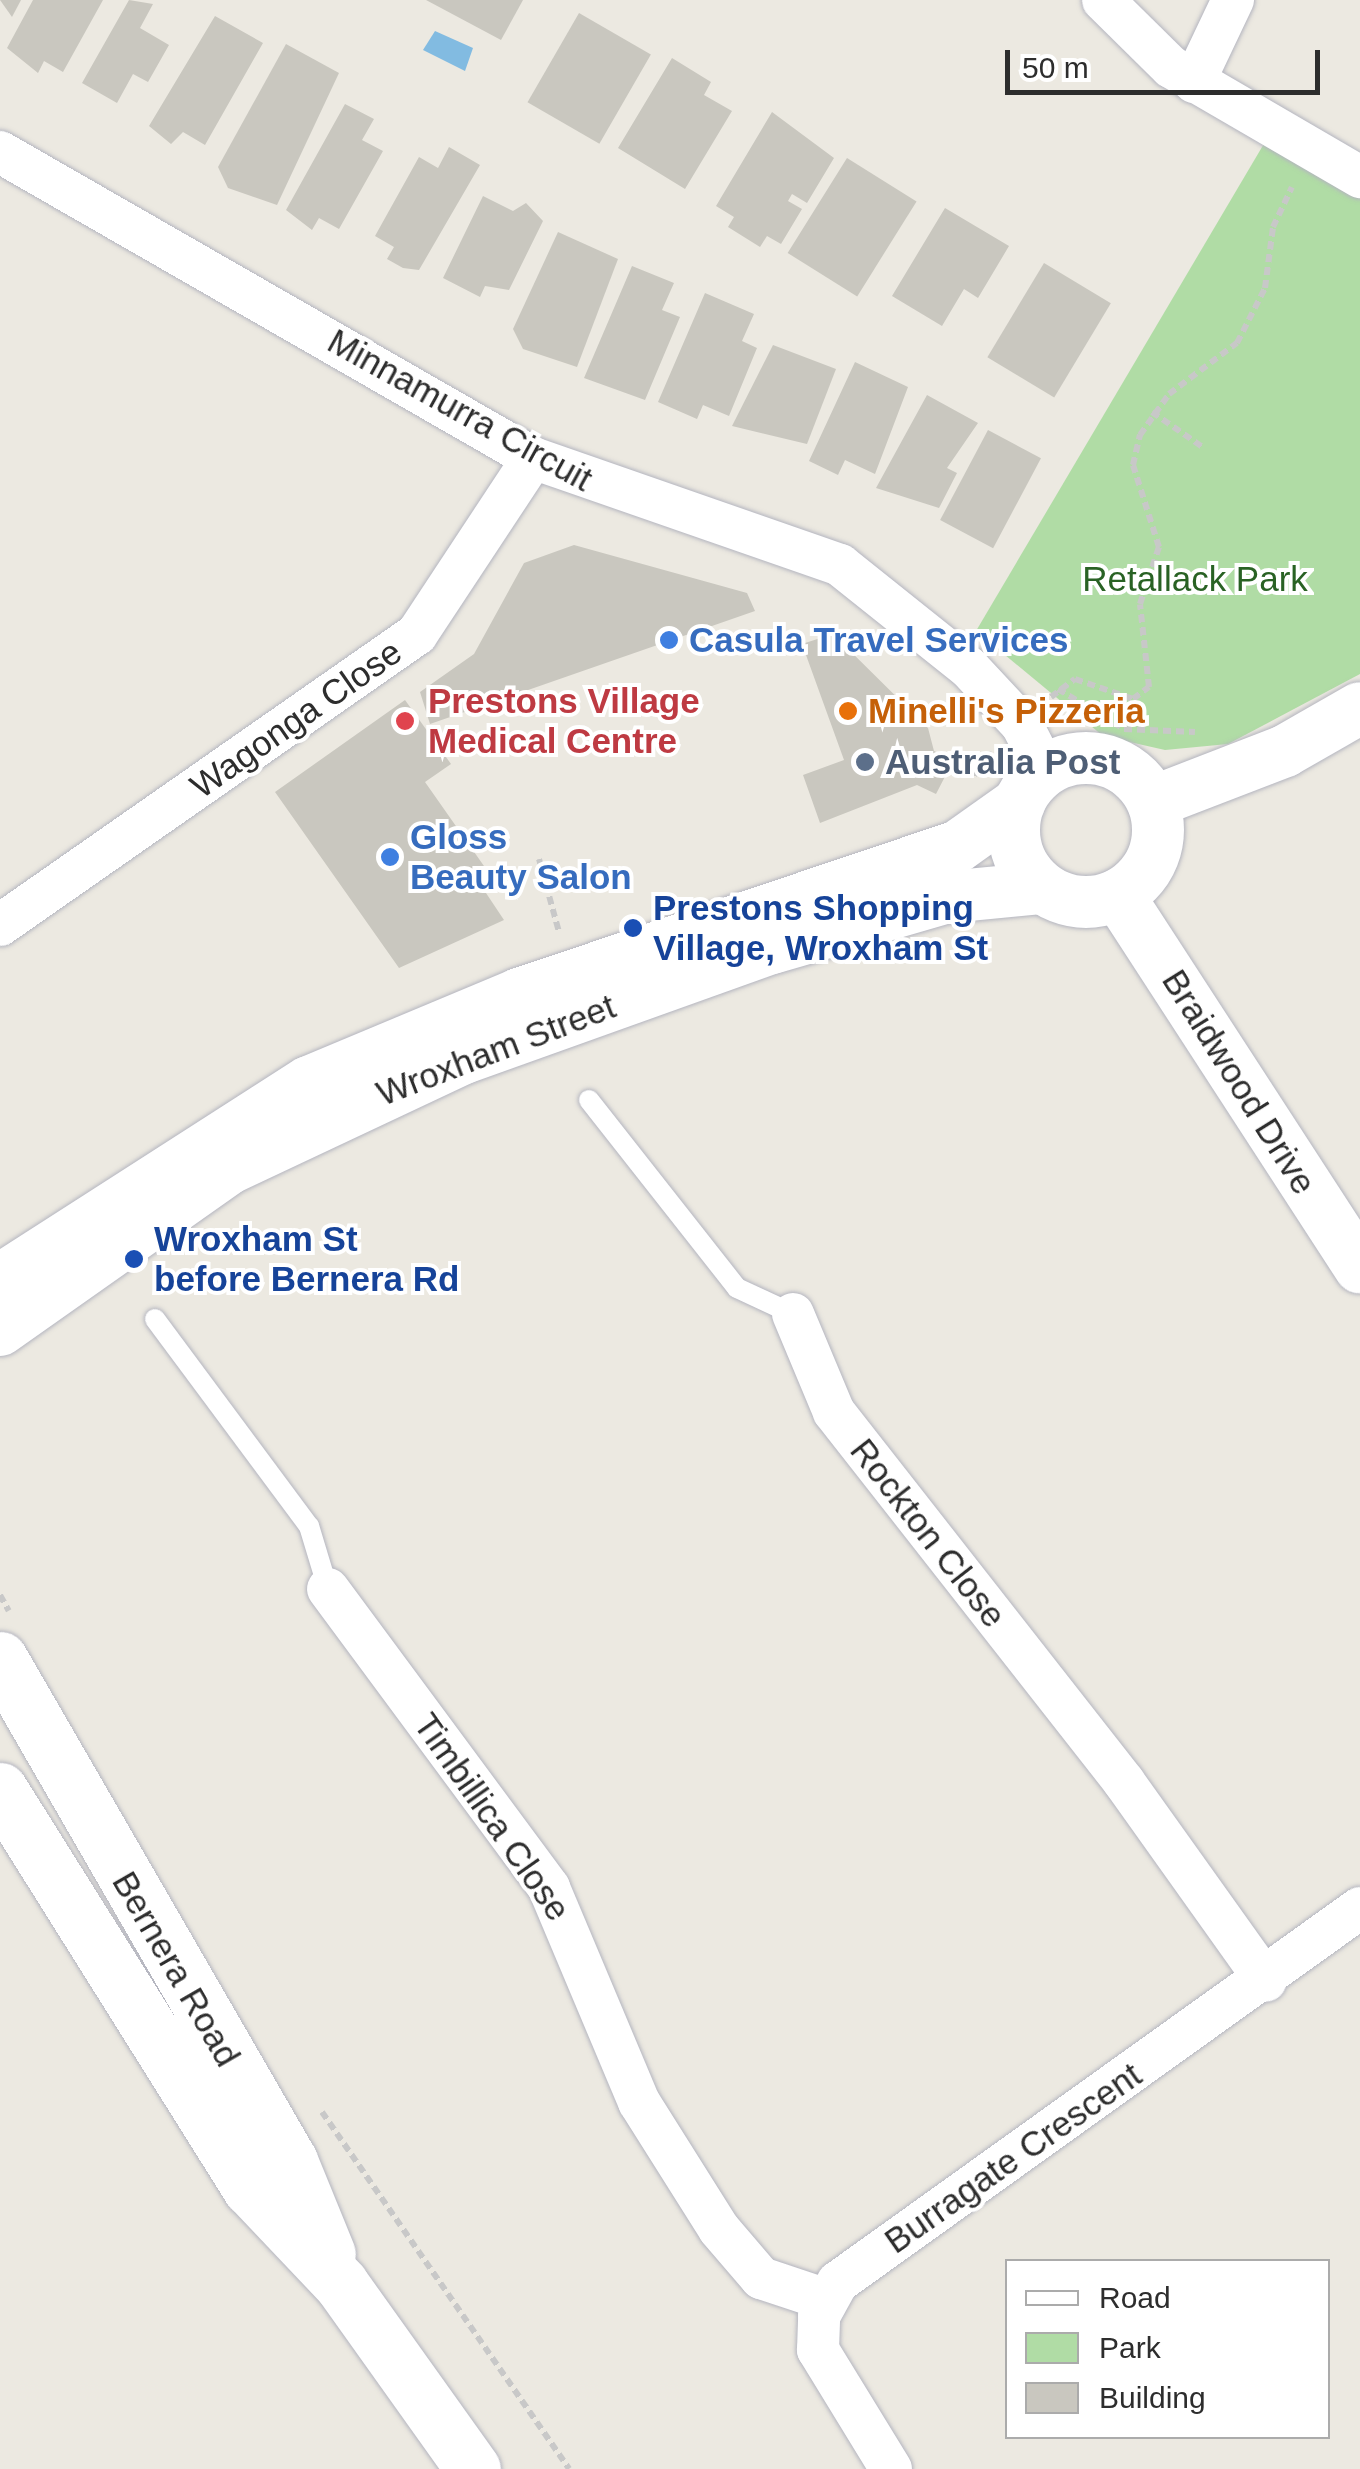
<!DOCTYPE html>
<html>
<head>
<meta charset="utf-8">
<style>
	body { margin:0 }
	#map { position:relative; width:1360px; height:2469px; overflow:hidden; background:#ece9e1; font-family:Arial,sans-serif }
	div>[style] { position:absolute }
	.green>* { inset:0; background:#b0dca5 }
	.water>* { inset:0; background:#82bbe1 }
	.building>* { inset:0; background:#c9c7bf; transform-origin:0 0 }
	.path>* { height:6px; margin-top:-3px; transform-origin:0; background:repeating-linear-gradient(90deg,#c8c8c8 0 8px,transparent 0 13px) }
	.roads { filter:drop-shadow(0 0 2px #b4b5bf) drop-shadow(0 0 2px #b4b5bf) }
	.service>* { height:20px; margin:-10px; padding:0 10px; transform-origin:10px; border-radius:10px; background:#fff }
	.minor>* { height:42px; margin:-21px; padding:0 21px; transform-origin:21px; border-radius:21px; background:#fff }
	.tertiary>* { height:52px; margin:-26px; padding:0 26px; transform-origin:26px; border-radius:26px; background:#fff }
	.tertiary>.ring { margin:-26px; padding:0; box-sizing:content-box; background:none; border:52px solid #fff; border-radius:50% }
	.secondary>* { height:55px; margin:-27.5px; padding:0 27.5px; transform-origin:27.5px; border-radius:27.5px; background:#fff }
	.dots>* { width:28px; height:28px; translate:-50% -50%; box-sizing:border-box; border:5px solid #fff; border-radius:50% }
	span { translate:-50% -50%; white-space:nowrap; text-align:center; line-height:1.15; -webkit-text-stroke:8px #fff; paint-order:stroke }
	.street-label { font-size:35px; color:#2d2d2d }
	.park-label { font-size:35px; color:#296224 }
	.shop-label { font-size:35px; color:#366cbe; font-weight:700 }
	.left { translate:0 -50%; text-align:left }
	.health-label { font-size:35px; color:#be3a42; font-weight:700 }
	.food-label { font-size:35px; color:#c56008; font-weight:700 }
	.service-label { font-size:35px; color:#4e5e75; font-weight:700 }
	.transit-label { font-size:35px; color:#164399; font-weight:700 }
	.legend { position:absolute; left:1005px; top:2259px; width:325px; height:180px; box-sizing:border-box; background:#fff; border:2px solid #ababab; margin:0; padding:12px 18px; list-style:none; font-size:30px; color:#2d2d2d }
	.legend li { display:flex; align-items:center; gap:20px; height:50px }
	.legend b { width:50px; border:2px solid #ababab }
	.scale { position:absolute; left:1005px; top:50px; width:315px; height:45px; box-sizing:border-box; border:5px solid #2d2d2d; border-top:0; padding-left:12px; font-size:30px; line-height:35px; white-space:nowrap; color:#2d2d2d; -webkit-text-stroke:8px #fff; paint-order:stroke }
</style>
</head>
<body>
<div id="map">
	<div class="green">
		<div style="clip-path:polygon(1265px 142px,1360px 194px,1360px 674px,1228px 744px,1165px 750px,1103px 736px,976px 631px)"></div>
	</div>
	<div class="water">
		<div style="clip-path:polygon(435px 31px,473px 48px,465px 71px,423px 50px)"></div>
	</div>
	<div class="building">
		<div style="clip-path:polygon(0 0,21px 0,12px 17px)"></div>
		<div style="clip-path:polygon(33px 0,103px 0,63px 72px,44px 61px,38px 73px,7px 48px)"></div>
		<div style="clip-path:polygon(129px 0,153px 4px,140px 28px,169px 45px,148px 82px,133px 74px,117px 103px,82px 83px)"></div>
		<div style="clip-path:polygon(426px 0,523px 0,501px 40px)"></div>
		<div style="left:579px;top:13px;width:83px;height:103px;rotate:30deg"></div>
		<div style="clip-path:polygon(215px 16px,263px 43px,205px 145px,183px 132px,171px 144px,149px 126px)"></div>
		<div style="clip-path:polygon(286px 44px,339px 73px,277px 205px,228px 188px,218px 167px)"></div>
		<div style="clip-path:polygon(672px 58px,711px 82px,704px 95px,732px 111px,685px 189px,618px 148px)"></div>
		<div style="clip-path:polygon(345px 104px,374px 119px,362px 140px,383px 151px,339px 229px,319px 218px,312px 230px,286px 210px)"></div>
		<div style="clip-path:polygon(772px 112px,834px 158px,807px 203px,792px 194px,788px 201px,802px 209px,781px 244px,767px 236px,760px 247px,728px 227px,734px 217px,716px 206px)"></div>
		<div style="clip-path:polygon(449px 147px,480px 165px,419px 270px,403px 268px,387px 259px,394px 247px,375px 236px,419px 157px,438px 168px)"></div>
		<div style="left:847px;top:158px;width:82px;height:112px;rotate:32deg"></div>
		<div style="clip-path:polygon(483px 196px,513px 211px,526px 203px,543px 221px,509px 290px,485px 286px,480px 297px,443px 278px)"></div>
		<div style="clip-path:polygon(945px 208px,1009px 246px,978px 298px,964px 289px,942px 326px,892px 296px)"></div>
		<div style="clip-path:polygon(558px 232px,618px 259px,577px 367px,523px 349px,513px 329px)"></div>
		<div style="left:1044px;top:263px;width:78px;height:110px;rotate:31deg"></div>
		<div style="clip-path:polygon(632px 266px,674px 283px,662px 310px,680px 317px,645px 400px,584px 378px)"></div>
		<div style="clip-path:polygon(705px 293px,754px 314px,742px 341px,757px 348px,729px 416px,703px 405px,697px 419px,658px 402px)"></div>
		<div style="clip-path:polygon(773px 345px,836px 369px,807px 444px,732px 426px)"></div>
		<div style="clip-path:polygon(855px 362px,908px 387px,875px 474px,845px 460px,838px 475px,809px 461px)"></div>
		<div style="clip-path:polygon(927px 395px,978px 423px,947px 468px,957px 473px,939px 508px,876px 488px)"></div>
		<div style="left:988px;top:430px;width:60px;height:102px;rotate:28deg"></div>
		<div style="clip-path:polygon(574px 545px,747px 593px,755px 611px,430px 724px,420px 692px,474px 654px,524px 563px)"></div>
		<div style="clip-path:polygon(833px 634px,928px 728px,934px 751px,953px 761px,936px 794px,917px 785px,820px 823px,803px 775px,844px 760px,802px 644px)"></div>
		<div style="clip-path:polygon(405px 700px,451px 764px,425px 782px,491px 876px,480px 884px,504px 920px,399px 968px,275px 792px)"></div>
	</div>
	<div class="path">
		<div style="left:1152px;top:412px;width:63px;rotate:34.7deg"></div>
		<div style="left:1058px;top:689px;width:77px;rotate:31.2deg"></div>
		<div style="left:1124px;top:729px;width:71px;rotate:2.4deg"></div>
		<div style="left:1051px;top:697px;width:30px;rotate:-37deg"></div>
		<div style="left:1075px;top:679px;width:61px;rotate:19deg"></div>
		<div style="left:1133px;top:699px;width:20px;rotate:-37deg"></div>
		<div style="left:1149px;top:687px;width:83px;rotate:-96.2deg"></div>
		<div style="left:1140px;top:604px;width:60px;rotate:-71.6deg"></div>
		<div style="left:1159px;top:547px;width:86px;rotate:-107.6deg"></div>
		<div style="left:1133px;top:465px;width:31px;rotate:-77deg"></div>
		<div style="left:1140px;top:435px;width:50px;rotate:-54.7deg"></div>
		<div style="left:1169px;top:394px;width:85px;rotate:-36.9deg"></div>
		<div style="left:1237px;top:343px;width:62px;rotate:-63deg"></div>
		<div style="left:1265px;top:288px;width:62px;rotate:-82.5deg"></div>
		<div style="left:1273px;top:227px;width:44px;rotate:-64.6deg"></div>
		<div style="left:974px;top:776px;width:17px;rotate:-77deg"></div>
		<div style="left:978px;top:759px;width:15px;rotate:-20deg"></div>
		<div style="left:539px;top:859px;width:76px;rotate:74.7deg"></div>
		<div style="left:0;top:1595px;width:18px;rotate:61deg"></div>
		<div style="left:322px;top:2112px;width:434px;rotate:55.3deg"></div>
	</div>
	<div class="roads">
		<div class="service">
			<div style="left:589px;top:1100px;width:239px;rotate:51.8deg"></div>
			<div style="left:737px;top:1288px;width:62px;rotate:24.9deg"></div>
			<div style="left:155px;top:1319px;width:258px;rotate:53.4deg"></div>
			<div style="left:309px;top:1526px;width:66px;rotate:73.2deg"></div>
		</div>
		<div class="minor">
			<div style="left:1103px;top:0;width:95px;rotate:44.6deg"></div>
			<div style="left:1171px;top:67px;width:219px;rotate:30.2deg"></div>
			<div style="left:1194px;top:82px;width:91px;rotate:-64.6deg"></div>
			<div style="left:0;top:152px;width:615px;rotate:29.86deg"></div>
			<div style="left:533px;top:458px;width:325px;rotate:19.2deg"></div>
			<div style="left:840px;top:565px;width:164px;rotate:38.6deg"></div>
			<div style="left:968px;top:667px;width:79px;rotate:47deg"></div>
			<div style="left:1022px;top:725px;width:51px;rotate:62.9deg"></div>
			<div style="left:0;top:925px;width:508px;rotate:-34.91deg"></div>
			<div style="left:417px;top:634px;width:211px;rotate:-56.6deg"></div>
			<div style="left:793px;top:1314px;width:106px;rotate:67.3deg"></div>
			<div style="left:834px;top:1412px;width:470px;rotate:51.9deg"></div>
			<div style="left:1124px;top:1782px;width:244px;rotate:54.5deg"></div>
			<div style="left:328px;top:1589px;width:372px;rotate:53.5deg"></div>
			<div style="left:549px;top:1888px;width:232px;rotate:67.2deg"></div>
			<div style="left:639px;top:2102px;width:150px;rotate:57.8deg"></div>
			<div style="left:719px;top:2229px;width:65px;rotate:49.4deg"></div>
			<div style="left:761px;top:2278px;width:66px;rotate:18.4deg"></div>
			<div style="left:891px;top:2469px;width:140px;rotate:-121.5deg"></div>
			<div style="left:818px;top:2350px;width:34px;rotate:-88deg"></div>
			<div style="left:819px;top:2316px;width:39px;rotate:-61deg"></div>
			<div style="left:838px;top:2282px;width:642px;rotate:-35.62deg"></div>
		</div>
		<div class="tertiary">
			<div class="ring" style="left:1014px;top:758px;width:92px;height:92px"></div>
			<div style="left:1153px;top:802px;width:142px;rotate:-21.1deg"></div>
			<div style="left:1285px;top:751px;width:86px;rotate:-29.8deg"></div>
			<div style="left:1118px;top:895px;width:444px;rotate:57deg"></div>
			<div style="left:0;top:1280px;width:367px;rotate:-32.7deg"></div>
			<div style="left:309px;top:1082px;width:228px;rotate:-22.7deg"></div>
			<div style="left:519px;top:994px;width:462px;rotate:-18.6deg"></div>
			<div style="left:957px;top:847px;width:76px;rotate:-35.4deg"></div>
			<div style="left:0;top:1330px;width:279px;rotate:-35.2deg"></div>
			<div style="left:228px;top:1169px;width:261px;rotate:-25.2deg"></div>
			<div style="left:464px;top:1058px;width:327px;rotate:-19.7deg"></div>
			<div style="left:772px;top:948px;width:182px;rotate:-16.2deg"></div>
			<div style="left:947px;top:897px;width:96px;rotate:-5.4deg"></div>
		</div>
		<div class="secondary">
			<div style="left:0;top:1659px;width:580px;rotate:59.99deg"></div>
			<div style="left:290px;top:2161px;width:100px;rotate:67.8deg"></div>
			<div style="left:0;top:1790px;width:470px;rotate:57.9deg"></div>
			<div style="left:250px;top:2188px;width:132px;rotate:46.5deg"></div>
			<div style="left:341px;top:2284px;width:227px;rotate:54.5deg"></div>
		</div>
	</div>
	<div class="dots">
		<div style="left:669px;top:640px;background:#3f7fe0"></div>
		<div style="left:848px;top:711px;background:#e8710a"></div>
		<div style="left:405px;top:721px;background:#e0444e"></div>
		<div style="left:865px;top:762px;background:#5c6f8a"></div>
		<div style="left:390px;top:857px;background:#3f7fe0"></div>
		<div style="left:633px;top:928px;background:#1a4fb4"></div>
		<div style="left:134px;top:1259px;background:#1a4fb4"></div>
	</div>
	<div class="street-label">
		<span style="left:460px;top:410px;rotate:29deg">Minnamurra Circuit</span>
		<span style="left:296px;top:719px;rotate:-35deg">Wagonga Close</span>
		<span style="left:496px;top:1050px;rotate:-21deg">Wroxham Street</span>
		<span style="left:1239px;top:1082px;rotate:58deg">Braidwood Drive</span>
		<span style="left:928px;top:1533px;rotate:52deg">Rockton Close</span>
		<span style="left:492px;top:1817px;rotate:55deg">Timbillica Close</span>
		<span style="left:176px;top:1969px;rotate:60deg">Bernera Road</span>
		<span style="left:1013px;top:2158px;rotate:-35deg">Burragate Crescent</span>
	</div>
	<div class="park-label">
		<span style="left:1195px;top:579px">Retallack Park</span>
	</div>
	<div class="shop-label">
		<span class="left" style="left:689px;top:640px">Casula Travel Services</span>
		<span class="left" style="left:410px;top:857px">Gloss<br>Beauty Salon</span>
	</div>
	<div class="health-label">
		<span class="left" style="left:428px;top:721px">Prestons Village<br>Medical Centre</span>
	</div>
	<div class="food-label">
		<span class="left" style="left:868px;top:711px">Minelli's Pizzeria</span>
	</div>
	<div class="service-label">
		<span class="left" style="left:885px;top:762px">Australia Post</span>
	</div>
	<div class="transit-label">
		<span class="left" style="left:653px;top:928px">Prestons Shopping<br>Village, Wroxham St</span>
		<span class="left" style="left:154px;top:1259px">Wroxham St<br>before Bernera Rd</span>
	</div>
	<ul class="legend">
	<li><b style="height:12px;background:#fff"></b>Road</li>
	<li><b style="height:28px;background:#b0dca5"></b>Park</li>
	<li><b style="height:28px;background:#c9c7bf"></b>Building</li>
	</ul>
	<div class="scale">50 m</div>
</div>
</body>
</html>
